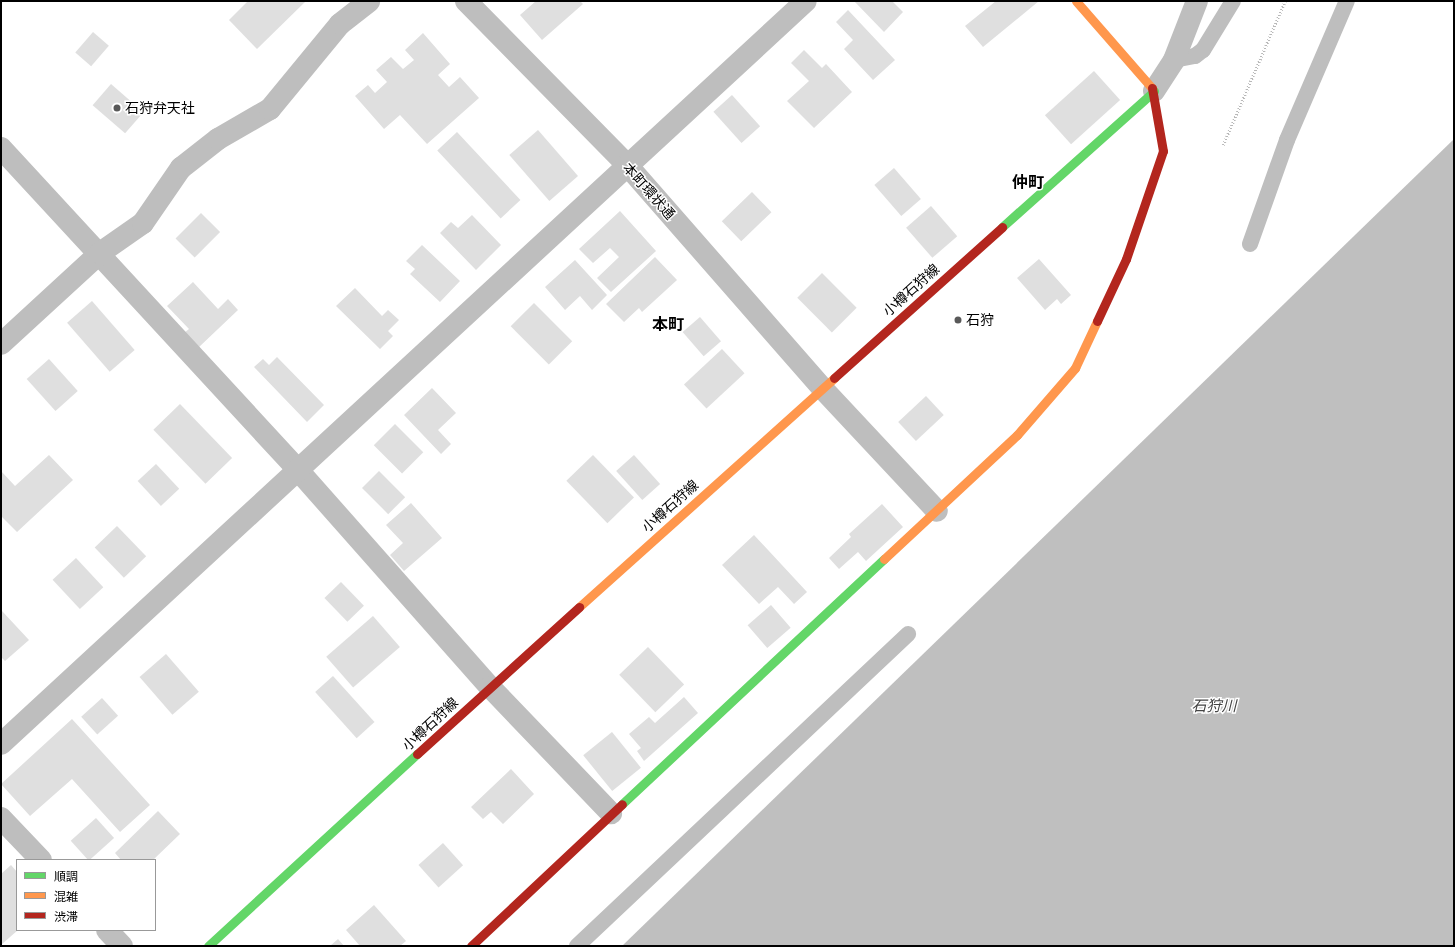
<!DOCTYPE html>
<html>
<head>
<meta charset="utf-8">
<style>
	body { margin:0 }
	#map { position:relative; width:1455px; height:947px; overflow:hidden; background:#fff; font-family:Commissioner,"Noto Sans JP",sans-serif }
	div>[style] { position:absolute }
	.water>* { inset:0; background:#bfbfbf }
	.building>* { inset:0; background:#dfdfdf; transform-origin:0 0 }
	.path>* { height:2.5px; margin-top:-1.25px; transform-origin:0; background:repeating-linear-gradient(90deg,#b9b9b9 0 1px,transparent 0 3px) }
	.lane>* { height:16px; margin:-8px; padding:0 8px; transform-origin:8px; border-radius:8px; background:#bebebe }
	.street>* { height:22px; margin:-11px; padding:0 11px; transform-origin:11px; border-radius:11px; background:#bebebe }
	.fast>* { height:9px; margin:-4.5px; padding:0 4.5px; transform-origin:4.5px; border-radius:4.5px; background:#63d668 }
	.slow>* { height:9px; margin:-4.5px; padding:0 4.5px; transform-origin:4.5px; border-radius:4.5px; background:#ff974d }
	.jam>* { height:9px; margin:-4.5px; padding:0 4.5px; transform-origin:4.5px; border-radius:4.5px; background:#b3261e }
	.dots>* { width:11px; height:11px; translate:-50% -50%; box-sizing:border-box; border:2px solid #fff; border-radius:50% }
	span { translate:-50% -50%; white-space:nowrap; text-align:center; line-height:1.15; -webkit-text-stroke:3px #fff; paint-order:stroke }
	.poi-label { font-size:14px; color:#000 }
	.left { translate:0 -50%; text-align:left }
	.street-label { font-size:14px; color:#000 }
	.water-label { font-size:15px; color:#444; font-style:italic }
	.quarter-label { font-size:16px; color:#000; font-weight:700 }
	.frame { position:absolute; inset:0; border:2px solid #000; pointer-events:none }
	.legend { position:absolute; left:16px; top:859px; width:140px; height:72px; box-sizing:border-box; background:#fff; border:1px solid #999; margin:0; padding:5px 7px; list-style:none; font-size:12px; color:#000 }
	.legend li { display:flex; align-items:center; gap:8px; height:20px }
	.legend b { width:20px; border:1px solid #999 }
</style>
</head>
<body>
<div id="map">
	<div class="water">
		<div style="clip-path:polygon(1454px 139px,1454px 946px,622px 946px)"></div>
	</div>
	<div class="building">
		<div style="clip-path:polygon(248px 1px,306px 1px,257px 49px,229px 20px)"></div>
		<div style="clip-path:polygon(536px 1px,580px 1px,583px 4px,542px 40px,520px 15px)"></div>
		<div style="clip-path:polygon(854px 1px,892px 1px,903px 12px,884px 32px)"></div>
		<div style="clip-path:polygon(996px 1px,1039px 1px,983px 47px,965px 26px)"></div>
		<div style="clip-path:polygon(848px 10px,895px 60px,873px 80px,844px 49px,853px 40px,836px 22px)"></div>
		<div style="left:93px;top:32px;width:21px;height:27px;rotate:41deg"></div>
		<div style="clip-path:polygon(423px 33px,450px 64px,438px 75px,449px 87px,460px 77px,479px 98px,427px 144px,400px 115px,384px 129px,355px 96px,368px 85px,375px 93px,387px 82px,376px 70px,391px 57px,403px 69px,414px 60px,405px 50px)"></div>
		<div style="clip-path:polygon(804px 50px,822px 68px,826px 64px,852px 92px,814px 128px,787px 101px,809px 81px,791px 63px)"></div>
		<div style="left:1094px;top:71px;width:39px;height:66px;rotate:48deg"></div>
		<div style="left:111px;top:84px;width:43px;height:28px;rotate:41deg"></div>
		<div style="left:732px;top:95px;width:42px;height:25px;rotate:48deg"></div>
		<div style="left:538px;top:130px;width:61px;height:38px;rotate:49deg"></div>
		<div style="left:457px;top:132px;width:93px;height:27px;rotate:47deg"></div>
		<div style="left:894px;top:168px;width:41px;height:26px;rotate:49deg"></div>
		<div style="left:752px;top:192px;width:28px;height:42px;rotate:46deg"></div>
		<div style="left:931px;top:206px;width:40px;height:33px;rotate:49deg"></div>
		<div style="clip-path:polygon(620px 211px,656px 251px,611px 292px,597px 278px,619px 257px,610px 248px,593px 263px,579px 249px)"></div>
		<div style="left:201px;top:213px;width:27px;height:36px;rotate:45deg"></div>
		<div style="clip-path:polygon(472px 215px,501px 245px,476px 270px,440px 233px,451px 222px,458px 228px)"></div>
		<div style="clip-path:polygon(422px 245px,460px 281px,440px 302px,410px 274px,415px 269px,406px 261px)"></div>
		<div style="clip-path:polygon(655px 257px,677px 280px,642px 312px,639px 308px,624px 322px,606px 304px)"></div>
		<div style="clip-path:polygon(1039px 259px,1071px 295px,1061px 304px,1057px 299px,1045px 310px,1017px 278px)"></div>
		<div style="clip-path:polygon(575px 260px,607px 295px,592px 310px,580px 296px,565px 310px,545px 287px)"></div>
		<div style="left:822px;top:273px;width:49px;height:35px;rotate:45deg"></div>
		<div style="clip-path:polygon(193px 282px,218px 309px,228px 299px,238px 310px,198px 348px,184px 333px,189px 329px,167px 306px)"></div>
		<div style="clip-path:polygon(355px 288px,382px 316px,388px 310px,399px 320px,388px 331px,393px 336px,380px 349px,336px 306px)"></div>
		<div style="left:92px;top:301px;width:65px;height:33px;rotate:49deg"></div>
		<div style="left:534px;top:303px;width:54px;height:33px;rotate:45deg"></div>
		<div style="left:700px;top:317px;width:32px;height:23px;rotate:49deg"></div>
		<div style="left:722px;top:349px;width:33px;height:52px;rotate:47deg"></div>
		<div style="clip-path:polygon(277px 357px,324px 405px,307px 422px,254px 367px,263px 359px,269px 365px)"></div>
		<div style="left:49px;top:359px;width:43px;height:30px;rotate:48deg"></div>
		<div style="clip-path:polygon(432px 388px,456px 413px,438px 430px,451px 444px,441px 454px,404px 415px)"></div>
		<div style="left:926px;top:396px;width:26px;height:38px;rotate:47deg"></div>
		<div style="left:180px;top:404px;width:75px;height:37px;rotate:46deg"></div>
		<div style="left:395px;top:424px;width:40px;height:30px;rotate:45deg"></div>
		<div style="clip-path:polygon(49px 455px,73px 480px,17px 532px,1px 516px,1px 471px,15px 486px)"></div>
		<div style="left:593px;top:455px;width:59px;height:37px;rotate:46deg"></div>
		<div style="left:634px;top:455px;width:39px;height:24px;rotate:48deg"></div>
		<div style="left:156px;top:464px;width:34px;height:25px;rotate:47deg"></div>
		<div style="left:379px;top:471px;width:37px;height:24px;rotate:45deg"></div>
		<div style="clip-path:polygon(411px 503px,442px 538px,404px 571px,390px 555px,403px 543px,386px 525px)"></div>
		<div style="clip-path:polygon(882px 504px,903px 527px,866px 561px,858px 552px,839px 569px,829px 558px,851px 537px,849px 534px)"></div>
		<div style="left:117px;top:526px;width:42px;height:31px;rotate:46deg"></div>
		<div style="clip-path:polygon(754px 535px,807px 592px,794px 604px,778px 587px,759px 604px,722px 565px)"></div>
		<div style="left:76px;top:558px;width:40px;height:32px;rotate:47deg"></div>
		<div style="left:341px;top:582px;width:33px;height:23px;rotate:46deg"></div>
		<div style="left:771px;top:605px;width:30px;height:31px;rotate:49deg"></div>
		<div style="clip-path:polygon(2px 611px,29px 640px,5px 661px,1px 657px)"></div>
		<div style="left:373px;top:616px;width:41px;height:62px;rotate:49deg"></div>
		<div style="left:648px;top:647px;width:52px;height:40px;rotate:46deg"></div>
		<div style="left:166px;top:654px;width:50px;height:35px;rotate:49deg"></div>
		<div style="left:333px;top:676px;width:62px;height:24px;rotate:48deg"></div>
		<div style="clip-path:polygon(684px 697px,698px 713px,644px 761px,637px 751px,641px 748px,629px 734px,649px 717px,655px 723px)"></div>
		<div style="left:102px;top:698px;width:24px;height:28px;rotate:48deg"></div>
		<div style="clip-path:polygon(72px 719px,150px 805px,120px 832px,72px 779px,30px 816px,1px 784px)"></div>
		<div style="left:612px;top:732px;width:46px;height:37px;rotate:51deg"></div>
		<div style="clip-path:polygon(511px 769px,534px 794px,503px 824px,491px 812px,483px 819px,471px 807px)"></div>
		<div style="clip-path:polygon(158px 811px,180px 834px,153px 860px,121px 860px,115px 853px)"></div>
		<div style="left:96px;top:818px;width:27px;height:34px;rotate:48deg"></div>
		<div style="left:443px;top:843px;width:30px;height:33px;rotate:48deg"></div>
		<div style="clip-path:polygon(11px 865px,17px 872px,18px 930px,1px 945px,1px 874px)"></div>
		<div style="clip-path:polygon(374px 905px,406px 941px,400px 946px,360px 946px,346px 930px)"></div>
		<div style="clip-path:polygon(338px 939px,344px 946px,330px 946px)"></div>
	</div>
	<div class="path">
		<div style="left:1223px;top:145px;width:157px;rotate:-66.7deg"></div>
	</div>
	<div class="lane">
		<div style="left:1174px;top:60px;width:21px;rotate:-11deg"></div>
		<div style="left:1195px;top:56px;width:10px;rotate:-37deg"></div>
		<div style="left:1203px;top:50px;width:57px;rotate:-58.5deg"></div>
		<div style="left:1250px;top:244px;width:110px;rotate:-70.4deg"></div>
		<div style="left:1287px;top:140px;width:151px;rotate:-66.7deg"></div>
		<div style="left:577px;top:946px;width:455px;rotate:-43.3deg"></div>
	</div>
	<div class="street">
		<div style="left:466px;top:1px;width:230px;rotate:45.5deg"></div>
		<div style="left:627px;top:165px;width:296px;rotate:48.8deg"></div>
		<div style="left:822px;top:388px;width:168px;rotate:46.9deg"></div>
		<div style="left:1154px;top:91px;width:37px;rotate:-57deg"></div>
		<div style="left:1174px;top:60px;width:63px;rotate:-68.7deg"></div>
		<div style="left:1px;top:148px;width:437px;rotate:47.3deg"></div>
		<div style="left:297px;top:469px;width:291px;rotate:48.5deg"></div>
		<div style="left:490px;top:687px;width:175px;rotate:46.2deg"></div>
		<div style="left:1px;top:344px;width:134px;rotate:-42.6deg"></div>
		<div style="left:100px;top:253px;width:52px;rotate:-34.9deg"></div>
		<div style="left:143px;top:223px;width:67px;rotate:-55.4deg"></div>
		<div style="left:181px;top:168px;width:47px;rotate:-38.1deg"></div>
		<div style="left:218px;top:139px;width:60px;rotate:-30deg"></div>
		<div style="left:270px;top:109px;width:110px;rotate:-50.5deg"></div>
		<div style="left:340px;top:24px;width:37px;rotate:-38deg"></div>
		<div style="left:1px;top:744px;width:1095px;rotate:-42.71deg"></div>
		<div style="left:1px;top:818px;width:58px;rotate:46.4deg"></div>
		<div style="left:107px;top:930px;width:22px;rotate:47deg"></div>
	</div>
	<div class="fast">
		<div style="left:1002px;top:227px;width:204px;rotate:-41.8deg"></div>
		<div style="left:622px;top:804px;width:359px;rotate:-43.1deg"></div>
		<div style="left:208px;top:946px;width:284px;rotate:-42.6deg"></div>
	</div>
	<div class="slow">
		<div style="left:1076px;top:1px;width:116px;rotate:48.9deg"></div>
		<div style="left:884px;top:559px;width:182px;rotate:-43deg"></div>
		<div style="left:1017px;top:435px;width:89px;rotate:-49.1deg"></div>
		<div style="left:1075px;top:368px;width:52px;rotate:-64.9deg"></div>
		<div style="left:579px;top:607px;width:343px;rotate:-41.9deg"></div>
	</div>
	<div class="jam">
		<div style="left:1097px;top:321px;width:68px;rotate:-64.9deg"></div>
		<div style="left:1126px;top:259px;width:114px;rotate:-71.1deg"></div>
		<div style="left:1163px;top:151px;width:64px;rotate:-99.9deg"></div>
		<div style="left:834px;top:378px;width:226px;rotate:-41.9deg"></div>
		<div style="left:417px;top:754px;width:219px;rotate:-42.2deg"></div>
		<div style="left:471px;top:946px;width:207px;rotate:-43.2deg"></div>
	</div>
	<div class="dots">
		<div style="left:117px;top:108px;background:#595959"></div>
		<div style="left:958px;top:320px;background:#595959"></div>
	</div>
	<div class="poi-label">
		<span class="left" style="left:125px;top:108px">石狩弁天社</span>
		<span class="left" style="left:966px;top:320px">石狩</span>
	</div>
	<div class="street-label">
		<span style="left:649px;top:191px;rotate:48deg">本町環状通</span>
		<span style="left:911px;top:290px;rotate:-42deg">小樽石狩線</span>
		<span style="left:670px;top:506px;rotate:-42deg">小樽石狩線</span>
		<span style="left:430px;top:724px;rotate:-43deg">小樽石狩線</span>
	</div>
	<div class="water-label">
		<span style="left:1214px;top:706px">石狩川</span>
	</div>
	<div class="quarter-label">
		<span style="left:1028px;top:182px">仲町</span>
		<span style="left:668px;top:324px">本町</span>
	</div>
	<div class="frame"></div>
	<ul class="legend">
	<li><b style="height:5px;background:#63d668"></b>順調</li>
	<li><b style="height:5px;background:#ff974d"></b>混雑</li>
	<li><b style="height:5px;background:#b3261e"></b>渋滞</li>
	</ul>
</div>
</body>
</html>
